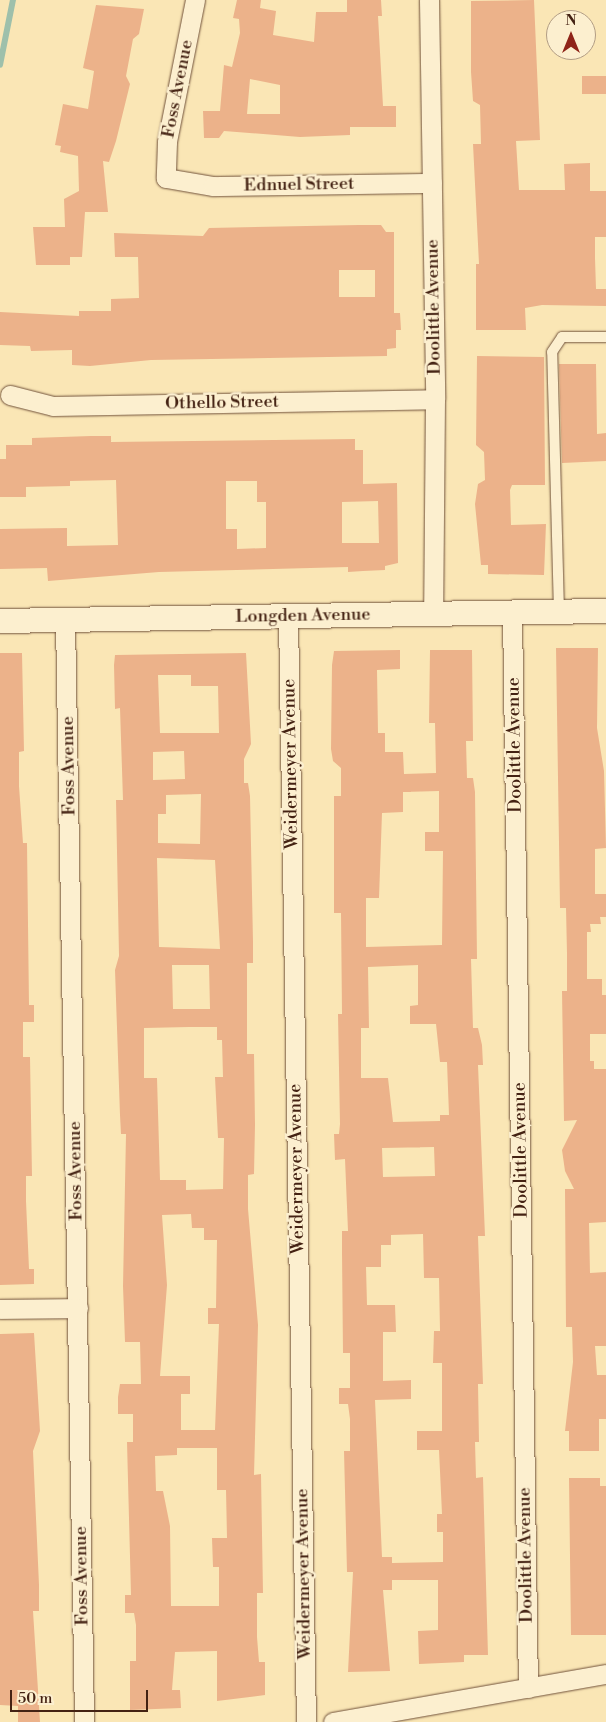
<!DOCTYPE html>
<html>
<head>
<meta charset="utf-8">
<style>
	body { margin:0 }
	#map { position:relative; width:606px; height:1722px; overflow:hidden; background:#fae6b5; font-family:"Libre Bodoni",serif }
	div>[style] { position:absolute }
	.stream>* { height:5.5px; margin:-2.75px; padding:0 2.75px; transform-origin:2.75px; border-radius:2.75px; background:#9ec0ab }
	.building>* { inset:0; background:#ecb28a; transform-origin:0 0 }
	.roads { filter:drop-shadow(0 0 1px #72533c) drop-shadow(0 0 1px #72533c) }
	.service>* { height:10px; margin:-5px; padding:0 5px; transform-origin:5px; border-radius:5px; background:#fcefcf }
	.minor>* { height:19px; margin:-9.5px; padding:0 9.5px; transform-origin:9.5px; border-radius:9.5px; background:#fcefcf }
	.tertiary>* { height:24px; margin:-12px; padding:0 12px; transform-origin:12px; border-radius:12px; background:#fcefcf }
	span { translate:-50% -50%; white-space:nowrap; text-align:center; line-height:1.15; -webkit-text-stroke:5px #fcefcf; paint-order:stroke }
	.street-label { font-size:18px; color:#442213 }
	.north { position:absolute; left:546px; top:10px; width:50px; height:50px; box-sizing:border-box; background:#fcefcf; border:1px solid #b29d84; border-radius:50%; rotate:0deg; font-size:14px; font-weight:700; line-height:20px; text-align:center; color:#442213 }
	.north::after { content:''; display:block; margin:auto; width:18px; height:22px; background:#8f2418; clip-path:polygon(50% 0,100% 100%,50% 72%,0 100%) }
	.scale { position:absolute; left:10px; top:1690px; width:138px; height:22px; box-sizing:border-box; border:2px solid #442213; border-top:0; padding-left:6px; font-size:15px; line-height:18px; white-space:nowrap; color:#442213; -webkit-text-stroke:4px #fcefcf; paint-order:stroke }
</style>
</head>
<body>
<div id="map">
	<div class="stream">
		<div style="left:0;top:65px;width:66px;rotate:-78.7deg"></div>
	</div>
	<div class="building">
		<div style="clip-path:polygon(evenodd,237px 0,261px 0,260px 8px,276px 11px,273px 35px,314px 42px,316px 12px,347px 12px,347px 0,381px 0,382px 16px,378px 16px,383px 106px,396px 106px,396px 127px,350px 127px,350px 135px,300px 137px,224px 131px,219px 138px,204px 138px,203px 111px,220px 111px,224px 65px,232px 67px,240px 33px,239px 19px,233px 18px,237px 0,250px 79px,280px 85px,280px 114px,247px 114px,250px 79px)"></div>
		<div style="clip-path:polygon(534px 0,540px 140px,516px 141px,519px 190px,565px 190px,564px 164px,590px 163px,590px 191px,606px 191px,606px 237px,595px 237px,595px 258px,596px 289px,606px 289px,606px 306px,542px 305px,525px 308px,526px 330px,476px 330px,476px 264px,479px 264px,473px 144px,481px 144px,480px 105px,473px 101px,471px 72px,471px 1px)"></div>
		<div style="clip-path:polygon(96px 5px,144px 9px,139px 34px,133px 39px,126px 76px,130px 84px,116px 141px,109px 162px,103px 161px,108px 212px,85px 212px,82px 257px,70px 257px,70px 265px,36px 265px,33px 227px,65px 227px,64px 199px,79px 191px,78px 156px,60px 152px,61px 146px,55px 145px,63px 104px,88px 109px,94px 71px,83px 68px)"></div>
		<div style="left:582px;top:76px;width:24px;height:18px"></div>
		<div style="clip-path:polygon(evenodd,359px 225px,381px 225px,386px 232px,394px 232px,394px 313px,400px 313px,401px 330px,396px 330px,396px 348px,387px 349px,387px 356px,151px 360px,90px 366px,72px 365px,72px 350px,31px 351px,30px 346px,0 345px,0 312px,79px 316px,79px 311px,111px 311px,111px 299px,139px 298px,138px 257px,115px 257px,114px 233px,203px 236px,209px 228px,359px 225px,339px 270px,375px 270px,375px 297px,339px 297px,339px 270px)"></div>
		<div style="clip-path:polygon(477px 356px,544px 357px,545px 485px,512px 485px,510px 490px,511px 525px,546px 524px,544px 575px,488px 574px,488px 565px,481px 565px,475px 504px,478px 484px,485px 480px,484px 452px,476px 445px)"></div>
		<div style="clip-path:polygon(559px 364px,596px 364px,597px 434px,606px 433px,606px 461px,562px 463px)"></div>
		<div style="clip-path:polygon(evenodd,91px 436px,111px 436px,111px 442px,355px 439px,355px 450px,363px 450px,363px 484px,397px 483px,398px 563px,385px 566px,385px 570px,363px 571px,348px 572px,348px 567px,159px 572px,48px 581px,47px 568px,0 569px,0 529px,67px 528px,67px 546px,118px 545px,116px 480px,70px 481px,70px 486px,26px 487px,26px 497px,0 497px,0 459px,6px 459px,6px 445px,32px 445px,32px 438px,91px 436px,226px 481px,257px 481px,257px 502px,266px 502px,266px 548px,237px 549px,237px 529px,226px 529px,226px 481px,91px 436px,378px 501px,379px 543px,342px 543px,342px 502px,378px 501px)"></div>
		<div style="clip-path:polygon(556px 648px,598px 648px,597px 728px,604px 771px,606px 848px,595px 849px,595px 894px,606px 894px,606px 917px,600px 917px,601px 924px,590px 924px,591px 932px,587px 932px,587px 979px,602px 979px,602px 995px,606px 995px,606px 1034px,590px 1034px,590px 1061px,594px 1061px,594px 1069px,606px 1069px,606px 1222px,589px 1223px,590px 1273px,606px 1272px,606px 1346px,595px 1346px,597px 1375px,606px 1375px,606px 1419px,599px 1419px,599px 1451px,569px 1451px,569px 1431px,565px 1431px,573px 1362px,572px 1327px,566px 1327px,565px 1189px,574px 1189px,565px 1171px,562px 1150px,577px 1120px,564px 1121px,562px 991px,567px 991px,567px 954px,566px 908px,560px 908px)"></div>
		<div style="clip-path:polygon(evenodd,400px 650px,400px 669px,377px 670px,378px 733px,385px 733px,385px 752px,403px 752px,404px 774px,436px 773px,435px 723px,429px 723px,430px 650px,472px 650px,473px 741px,466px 741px,467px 778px,473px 778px,475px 792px,477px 959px,471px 959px,473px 1028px,478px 1028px,482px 1045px,483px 1065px,478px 1065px,485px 1236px,478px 1236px,483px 1384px,478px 1384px,479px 1442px,475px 1442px,476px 1478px,483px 1477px,488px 1655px,464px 1655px,464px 1662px,419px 1664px,418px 1631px,438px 1630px,438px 1580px,392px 1580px,392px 1590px,383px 1590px,390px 1671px,348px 1672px,353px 1572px,347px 1572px,344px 1451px,350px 1451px,350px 1419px,348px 1404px,339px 1404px,339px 1388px,350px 1388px,350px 1353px,343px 1353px,342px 1252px,342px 1231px,348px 1231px,345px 1159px,335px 1160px,334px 1134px,339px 1134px,340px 1124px,338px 1014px,342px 1014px,341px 913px,334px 913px,334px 796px,341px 796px,341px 768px,333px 761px,331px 749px,332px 665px,334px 651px,400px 650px,439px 791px,439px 832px,425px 832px,425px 851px,443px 851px,442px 945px,366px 947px,366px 898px,379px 898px,382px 813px,403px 812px,403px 792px,439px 791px,400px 650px,418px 965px,418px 1005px,410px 1006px,410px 1024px,436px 1024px,440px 1062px,447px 1062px,449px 1115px,440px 1115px,440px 1121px,393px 1122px,388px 1078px,361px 1078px,361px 1028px,369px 1028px,368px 967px,418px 965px,400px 650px,434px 1147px,435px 1176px,383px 1177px,382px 1148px,434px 1147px,400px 650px,423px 1234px,424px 1278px,439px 1278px,440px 1331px,434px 1331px,433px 1363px,442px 1363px,442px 1431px,417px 1431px,417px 1450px,439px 1450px,442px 1514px,437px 1514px,437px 1532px,443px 1532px,443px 1562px,392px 1563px,392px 1557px,382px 1557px,375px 1400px,411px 1399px,411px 1380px,383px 1381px,383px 1332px,396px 1332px,395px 1305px,367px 1305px,366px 1267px,381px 1267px,381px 1245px,391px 1245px,391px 1235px,423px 1234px)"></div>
		<div style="clip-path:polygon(0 653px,22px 653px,24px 751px,19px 752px,19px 786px,23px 843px,27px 843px,29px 1005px,34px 1005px,34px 1022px,23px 1022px,23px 1057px,30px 1057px,32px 1176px,26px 1176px,26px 1201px,29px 1269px,34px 1269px,34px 1284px,0 1285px)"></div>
		<div style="clip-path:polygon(evenodd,246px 653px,251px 744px,244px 759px,244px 783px,248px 783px,250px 796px,253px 942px,253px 963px,247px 963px,247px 1054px,254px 1054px,255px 1125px,254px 1174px,248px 1175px,248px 1209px,258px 1325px,254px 1475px,261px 1474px,263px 1593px,257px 1593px,257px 1637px,259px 1662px,265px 1662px,265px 1695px,217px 1701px,217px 1651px,175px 1652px,172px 1690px,180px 1690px,181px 1708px,130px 1710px,130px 1661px,136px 1661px,136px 1625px,134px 1613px,125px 1613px,125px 1595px,131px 1595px,127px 1442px,133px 1442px,133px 1414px,118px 1414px,118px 1397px,120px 1384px,141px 1384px,140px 1342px,125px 1342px,123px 1286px,126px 1134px,121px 1134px,120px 1115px,115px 970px,119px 956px,116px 800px,123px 800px,120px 708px,115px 709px,114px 665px,115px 655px,246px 653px,158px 675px,191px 675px,191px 686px,218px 686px,219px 733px,160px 733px,158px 675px,246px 653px,184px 751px,185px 779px,153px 780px,153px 752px,184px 751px,246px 653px,201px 794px,200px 844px,158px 843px,158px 814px,166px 814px,166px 795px,201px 794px,246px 653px,157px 858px,215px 860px,220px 949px,159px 947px,157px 858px,246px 653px,172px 965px,209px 965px,210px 1009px,173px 1009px,172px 965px,246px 653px,189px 1027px,217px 1027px,217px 1040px,222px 1040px,223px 1077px,215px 1077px,218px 1138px,224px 1138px,223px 1189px,186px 1190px,186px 1180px,160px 1180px,157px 1078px,144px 1078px,144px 1028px,189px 1027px,246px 653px,191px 1214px,192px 1228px,204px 1228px,204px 1240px,217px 1240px,216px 1308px,208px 1308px,208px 1324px,219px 1324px,215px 1430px,181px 1430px,181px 1394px,190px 1394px,190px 1376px,160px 1376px,167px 1285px,162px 1215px,191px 1214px,246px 653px,177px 1448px,217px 1448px,217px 1490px,226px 1490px,227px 1538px,212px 1538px,213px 1567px,219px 1567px,219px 1606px,171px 1606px,170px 1526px,163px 1491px,156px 1491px,155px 1456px,177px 1455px,177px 1448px)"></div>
		<div style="clip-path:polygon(34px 1333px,40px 1431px,33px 1451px,39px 1585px,39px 1611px,33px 1611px,40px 1722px,18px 1722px,18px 1706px,0 1705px,0 1334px)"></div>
		<div style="clip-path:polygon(569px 1478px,600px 1478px,600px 1486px,606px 1486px,606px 1635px,571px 1635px)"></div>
	</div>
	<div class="roads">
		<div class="service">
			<div style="left:559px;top:612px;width:260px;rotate:-91.5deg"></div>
			<div style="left:552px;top:352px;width:18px;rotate:-56deg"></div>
			<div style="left:562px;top:337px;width:44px"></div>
		</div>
		<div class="minor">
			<div style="left:195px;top:0;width:145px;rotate:101.2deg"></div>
			<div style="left:167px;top:142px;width:36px;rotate:92deg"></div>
			<div style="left:166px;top:178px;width:48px;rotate:9.7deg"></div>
			<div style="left:213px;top:186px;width:219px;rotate:-0.8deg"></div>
			<div style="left:429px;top:0;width:399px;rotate:89.1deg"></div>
			<div style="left:435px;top:399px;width:215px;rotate:90.5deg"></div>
			<div style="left:10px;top:395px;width:44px;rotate:14.3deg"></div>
			<div style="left:53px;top:406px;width:382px;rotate:-1deg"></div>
			<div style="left:512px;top:613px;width:1075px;rotate:89.15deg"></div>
			<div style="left:288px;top:616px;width:1106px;rotate:89.07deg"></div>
			<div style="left:65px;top:620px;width:1102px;rotate:89.01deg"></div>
			<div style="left:0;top:1309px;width:78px;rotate:-0.7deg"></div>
			<div style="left:333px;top:1722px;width:277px;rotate:-10deg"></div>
		</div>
		<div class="tertiary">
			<div style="left:0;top:621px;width:606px;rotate:-0.95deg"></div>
		</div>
	</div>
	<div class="street-label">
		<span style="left:178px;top:89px;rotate:-79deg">Foss Avenue</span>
		<span style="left:299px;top:185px;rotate:-1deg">Ednuel Street</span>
		<span style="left:434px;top:307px;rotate:-91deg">Doolittle Avenue</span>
		<span style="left:222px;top:403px;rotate:-1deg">Othello Street</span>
		<span style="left:303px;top:616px;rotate:-1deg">Longden Avenue</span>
		<span style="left:515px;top:745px;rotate:-91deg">Doolittle Avenue</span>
		<span style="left:291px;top:764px;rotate:-91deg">Weidermeyer Avenue</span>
		<span style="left:69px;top:766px;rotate:-91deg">Foss Avenue</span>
		<span style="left:521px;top:1150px;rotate:-91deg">Doolittle Avenue</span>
		<span style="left:297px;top:1169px;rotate:-91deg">Weidermeyer Avenue</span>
		<span style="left:76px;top:1171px;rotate:-91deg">Foss Avenue</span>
		<span style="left:526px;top:1555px;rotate:-91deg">Doolittle Avenue</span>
		<span style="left:304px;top:1574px;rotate:-91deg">Weidermeyer Avenue</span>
		<span style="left:82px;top:1576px;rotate:-91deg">Foss Avenue</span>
	</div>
	<div class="north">N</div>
	<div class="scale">50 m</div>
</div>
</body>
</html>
